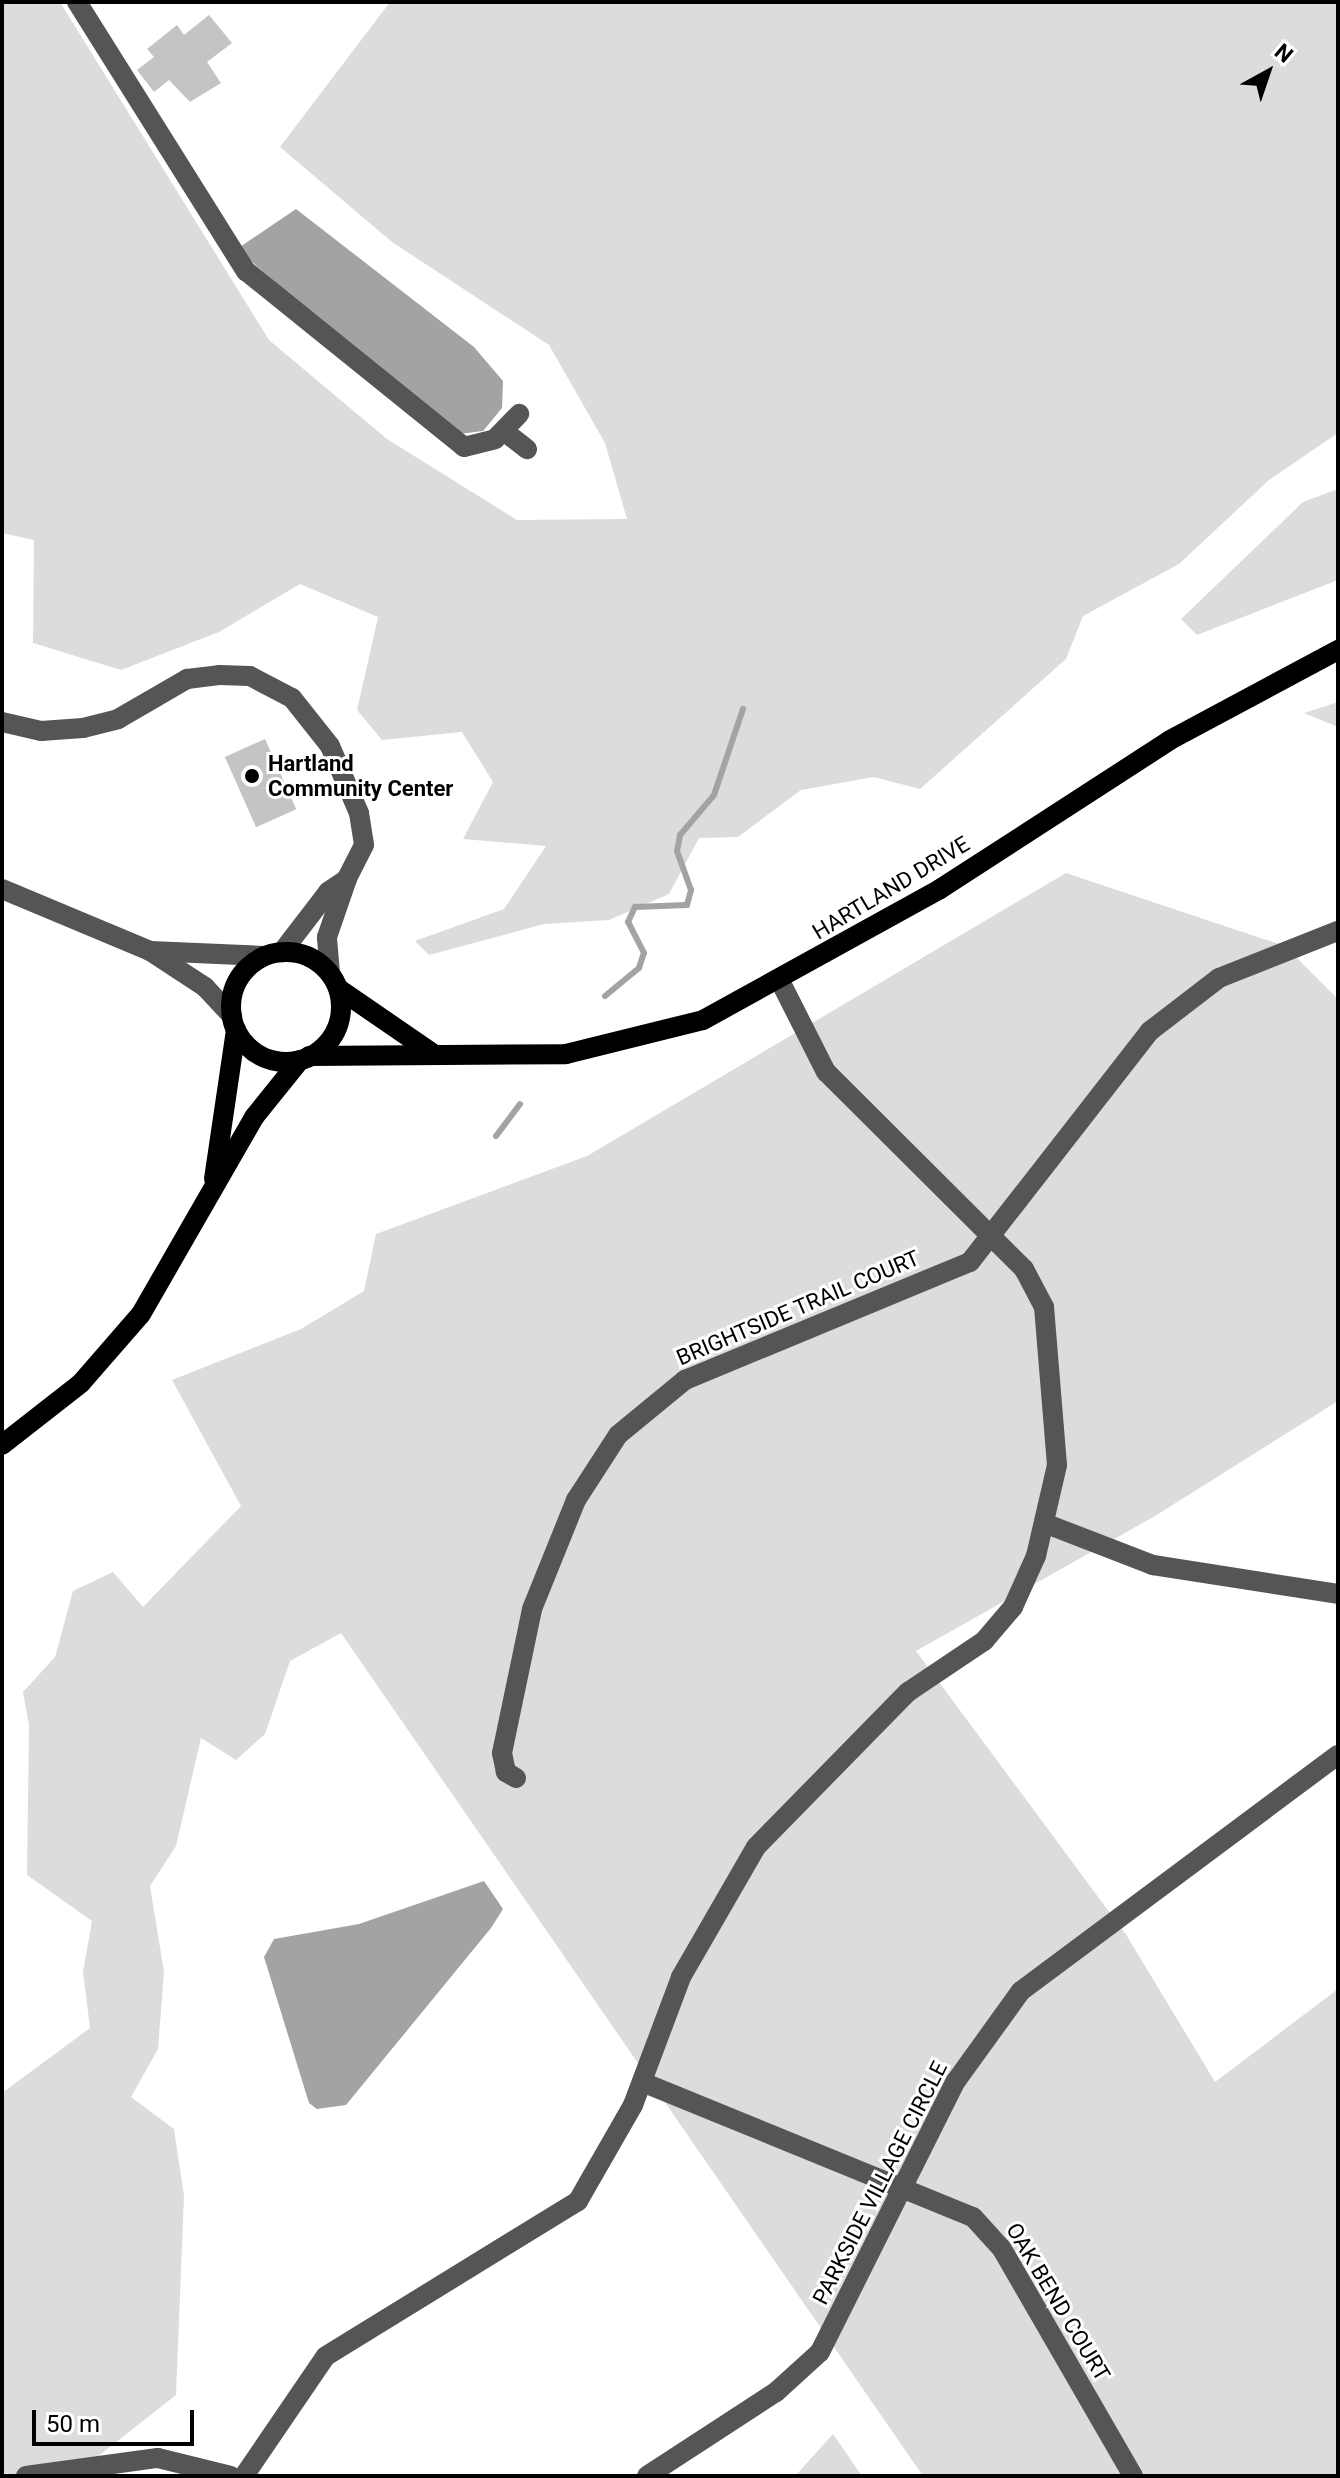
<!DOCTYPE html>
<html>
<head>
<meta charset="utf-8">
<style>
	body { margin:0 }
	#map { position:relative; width:1340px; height:2478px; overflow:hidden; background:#fff; font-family:Roboto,sans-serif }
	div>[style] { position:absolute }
	.green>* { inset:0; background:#dcdcdc }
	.water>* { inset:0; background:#a3a3a3 }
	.stream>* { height:6px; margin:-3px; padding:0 3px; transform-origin:3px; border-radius:3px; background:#a3a3a3 }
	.building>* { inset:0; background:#c4c4c4; transform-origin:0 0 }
	.minor>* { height:20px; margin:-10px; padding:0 10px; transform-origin:10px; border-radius:10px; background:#555 }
	.major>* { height:20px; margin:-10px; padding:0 10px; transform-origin:10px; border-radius:10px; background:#000 }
	.major>.ring { margin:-10px; padding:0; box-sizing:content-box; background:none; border:20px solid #000; border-radius:50% }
	.dots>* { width:22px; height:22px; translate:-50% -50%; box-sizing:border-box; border:4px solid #fff; border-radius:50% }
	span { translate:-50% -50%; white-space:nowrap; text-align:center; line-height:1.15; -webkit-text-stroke:6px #fff; paint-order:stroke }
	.poi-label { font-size:22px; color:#000; font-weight:700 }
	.left { translate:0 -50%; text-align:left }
	.street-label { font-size:22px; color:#000 }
	.frame { position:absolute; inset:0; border:4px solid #000; pointer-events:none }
	.north { position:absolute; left:1228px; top:32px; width:80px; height:80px; -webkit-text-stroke:6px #fff; paint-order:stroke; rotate:40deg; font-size:22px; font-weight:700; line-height:32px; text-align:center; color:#000 }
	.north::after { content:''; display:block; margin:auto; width:28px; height:36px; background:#000; clip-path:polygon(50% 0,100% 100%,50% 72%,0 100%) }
	.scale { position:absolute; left:32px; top:2410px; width:162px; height:36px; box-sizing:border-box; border:4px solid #000; border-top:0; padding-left:10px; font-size:24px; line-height:28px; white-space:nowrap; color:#000; -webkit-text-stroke:6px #fff; paint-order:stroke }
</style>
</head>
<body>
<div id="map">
	<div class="green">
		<div style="clip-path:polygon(2px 2px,60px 2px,269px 340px,387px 439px,517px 520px,627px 519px,605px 443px,549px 345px,392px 242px,280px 147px,390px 2px,1338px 2px,1338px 433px,1269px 480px,1179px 564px,1083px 616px,1066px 659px,920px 789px,874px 777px,801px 790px,738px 837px,699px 838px,669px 894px,609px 920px,544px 924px,429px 955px,415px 941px,504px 909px,546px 846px,463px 839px,493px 782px,462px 732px,382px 740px,357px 710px,378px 617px,300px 584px,219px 632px,121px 670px,33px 643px,34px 540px,2px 533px)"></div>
		<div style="clip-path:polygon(1338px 489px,1338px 580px,1197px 635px,1181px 619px,1303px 502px)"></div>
		<div style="clip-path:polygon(1338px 702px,1338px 727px,1304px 713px)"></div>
		<div style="clip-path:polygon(1066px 873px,1285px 946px,1338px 999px,1338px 1401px,1155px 1516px,916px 1651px,1127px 1936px,1215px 2082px,1338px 1989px,1338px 2476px,923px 2476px,341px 1633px,290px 1661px,265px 1734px,236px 1760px,201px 1738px,176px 1846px,150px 1886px,164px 1972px,158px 2049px,131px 2097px,174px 2129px,184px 2196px,176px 2395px,73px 2476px,2px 2476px,2px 2093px,90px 2028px,83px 1972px,92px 1921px,27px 1875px,29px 1725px,23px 1692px,55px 1657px,73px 1591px,113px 1572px,143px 1607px,241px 1506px,172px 1380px,301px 1329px,364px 1291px,376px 1234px,587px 1156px)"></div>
		<div style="clip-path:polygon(833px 2434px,862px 2476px,796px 2476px,796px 2475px)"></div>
	</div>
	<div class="water">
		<div style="clip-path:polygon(296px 209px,474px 347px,503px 381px,502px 408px,483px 431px,451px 435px,237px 249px)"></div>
		<div style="clip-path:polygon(484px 1881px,503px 1909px,491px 1928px,346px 2105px,317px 2109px,309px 2103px,264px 1957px,274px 1939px,359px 1924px)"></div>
	</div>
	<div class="stream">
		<div style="left:605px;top:996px;width:44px;rotate:-39.5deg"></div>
		<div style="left:639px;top:968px;width:16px;rotate:-72deg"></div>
		<div style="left:644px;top:953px;width:35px;rotate:-117deg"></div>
		<div style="left:628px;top:922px;width:17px;rotate:-65deg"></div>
		<div style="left:635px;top:907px;width:52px;rotate:-2.2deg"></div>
		<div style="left:687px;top:905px;width:16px;rotate:-75deg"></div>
		<div style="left:691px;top:890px;width:41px;rotate:-109.7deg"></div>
		<div style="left:677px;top:851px;width:16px;rotate:-79deg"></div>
		<div style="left:680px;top:835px;width:52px;rotate:-49.6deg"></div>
		<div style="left:714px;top:795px;width:91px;rotate:-71.4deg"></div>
		<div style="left:496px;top:1136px;width:40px;rotate:-53deg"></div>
	</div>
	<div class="building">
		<div style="clip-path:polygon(209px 15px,232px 43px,207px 62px,221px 83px,190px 102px,169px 80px,154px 92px,137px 70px,154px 57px,147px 49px,177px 25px,184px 35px)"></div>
		<div style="left:265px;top:739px;width:77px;height:44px;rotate:66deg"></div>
	</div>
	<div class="minor">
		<div style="left:77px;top:2px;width:318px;rotate:57.9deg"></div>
		<div style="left:246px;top:271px;width:280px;rotate:38.9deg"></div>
		<div style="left:464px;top:447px;width:32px;rotate:-14deg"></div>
		<div style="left:495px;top:439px;width:35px;rotate:-46deg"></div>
		<div style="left:505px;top:432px;width:28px;rotate:38deg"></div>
		<div style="left:2px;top:722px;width:40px;rotate:13deg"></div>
		<div style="left:41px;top:731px;width:42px;rotate:-4.1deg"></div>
		<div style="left:83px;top:728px;width:36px;rotate:-14deg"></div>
		<div style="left:118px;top:719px;width:80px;rotate:-30.1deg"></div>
		<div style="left:187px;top:679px;width:32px;rotate:-7deg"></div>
		<div style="left:219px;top:675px;width:31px;rotate:2deg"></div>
		<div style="left:250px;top:676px;width:47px;rotate:27.6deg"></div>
		<div style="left:292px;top:698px;width:61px;rotate:51.6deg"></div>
		<div style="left:330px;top:746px;width:73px;rotate:66.6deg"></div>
		<div style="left:359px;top:813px;width:32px;rotate:81deg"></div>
		<div style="left:364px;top:845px;width:38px;rotate:117deg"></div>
		<div style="left:347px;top:879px;width:23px;rotate:146deg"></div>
		<div style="left:328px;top:892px;width:76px;rotate:127.5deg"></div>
		<div style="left:2px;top:889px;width:160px;rotate:22.7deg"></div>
		<div style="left:150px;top:951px;width:66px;rotate:33.2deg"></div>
		<div style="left:205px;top:987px;width:40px;rotate:47deg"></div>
		<div style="left:150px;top:951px;width:114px;rotate:2.5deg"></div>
		<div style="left:330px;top:973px;width:36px;rotate:-95deg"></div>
		<div style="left:327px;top:937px;width:61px;rotate:-71deg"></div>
		<div style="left:1044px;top:1523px;width:117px;rotate:21.1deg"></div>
		<div style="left:1153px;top:1565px;width:187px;rotate:8.9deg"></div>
		<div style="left:516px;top:1778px;width:12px;rotate:-149deg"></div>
		<div style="left:506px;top:1772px;width:19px;rotate:-102deg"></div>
		<div style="left:502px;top:1753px;width:147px;rotate:-78.2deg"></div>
		<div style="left:532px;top:1609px;width:118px;rotate:-68deg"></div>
		<div style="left:576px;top:1500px;width:77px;rotate:-57.1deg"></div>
		<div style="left:618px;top:1435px;width:87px;rotate:-39.4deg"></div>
		<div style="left:685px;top:1380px;width:308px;rotate:-22.5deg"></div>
		<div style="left:970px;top:1262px;width:293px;rotate:-52.1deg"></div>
		<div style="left:1150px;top:1031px;width:87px;rotate:-37.5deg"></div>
		<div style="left:1219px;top:978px;width:128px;rotate:-21.6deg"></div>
		<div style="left:642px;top:2082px;width:357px;rotate:22.2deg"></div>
		<div style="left:973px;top:2217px;width:43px;rotate:47.8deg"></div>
		<div style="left:1002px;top:2249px;width:262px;rotate:60deg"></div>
		<div style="left:26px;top:2476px;width:133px;rotate:-7.8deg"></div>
		<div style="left:158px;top:2458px;width:75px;rotate:13.9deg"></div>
		<div style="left:244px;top:2476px;width:145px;rotate:-55.7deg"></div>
		<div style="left:326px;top:2356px;width:296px;rotate:-31.6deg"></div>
		<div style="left:578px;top:2201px;width:111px;rotate:-60.2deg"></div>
		<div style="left:633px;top:2105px;width:137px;rotate:-69.4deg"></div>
		<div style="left:681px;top:1977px;width:150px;rotate:-60deg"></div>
		<div style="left:756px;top:1847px;width:217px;rotate:-45.6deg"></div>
		<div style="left:908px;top:1692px;width:92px;rotate:-33.9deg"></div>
		<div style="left:984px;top:1641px;width:45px;rotate:-49.5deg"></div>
		<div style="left:1013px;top:1607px;width:56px;rotate:-65.7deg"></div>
		<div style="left:1036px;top:1556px;width:93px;rotate:-77deg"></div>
		<div style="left:1057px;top:1465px;width:159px;rotate:-94.7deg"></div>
		<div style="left:1044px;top:1307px;width:43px;rotate:-117.8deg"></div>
		<div style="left:1024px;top:1269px;width:279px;rotate:-135.1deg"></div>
		<div style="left:826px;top:1072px;width:102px;rotate:-116.8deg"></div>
		<div style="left:647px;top:2476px;width:154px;rotate:-33.1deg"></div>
		<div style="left:776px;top:2392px;width:59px;rotate:-42.3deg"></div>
		<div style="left:820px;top:2352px;width:303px;rotate:-63.4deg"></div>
		<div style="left:956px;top:2081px;width:111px;rotate:-54.2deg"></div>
		<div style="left:1021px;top:1991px;width:395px;rotate:-36.7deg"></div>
	</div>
	<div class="major">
		<div class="ring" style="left:231px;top:952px;width:90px;height:90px"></div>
		<div style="left:339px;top:989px;width:113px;rotate:34.5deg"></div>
		<div style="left:309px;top:1056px;width:257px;rotate:-0.4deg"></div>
		<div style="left:566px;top:1054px;width:141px;rotate:-13.9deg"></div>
		<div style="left:703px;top:1020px;width:271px;rotate:-28.9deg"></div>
		<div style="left:940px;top:889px;width:274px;rotate:-32.9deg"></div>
		<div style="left:1170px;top:740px;width:191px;rotate:-28.2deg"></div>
		<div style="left:214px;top:1179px;width:151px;rotate:-81.6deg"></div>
		<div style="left:2px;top:1445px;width:100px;rotate:-38.1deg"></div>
		<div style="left:81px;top:1383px;width:91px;rotate:-49deg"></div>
		<div style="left:141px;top:1314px;width:228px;rotate:-60.1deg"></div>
		<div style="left:255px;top:1116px;width:72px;rotate:-51.2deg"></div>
	</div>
	<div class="dots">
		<div style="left:252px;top:776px;background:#000"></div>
	</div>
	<div class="poi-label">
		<span class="left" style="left:268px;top:776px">Hartland<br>Community Center</span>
	</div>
	<div class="street-label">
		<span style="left:891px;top:888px;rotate:-31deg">HARTLAND DRIVE</span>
		<span style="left:798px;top:1308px;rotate:-23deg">BRIGHTSIDE TRAIL COURT</span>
		<span style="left:880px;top:2183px;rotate:-63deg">PARKSIDE VILLAGE CIRCLE</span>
		<span style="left:1058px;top:2302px;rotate:59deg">OAK BEND COURT</span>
	</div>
	<div class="frame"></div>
	<div class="north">N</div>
	<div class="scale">50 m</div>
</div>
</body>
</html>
